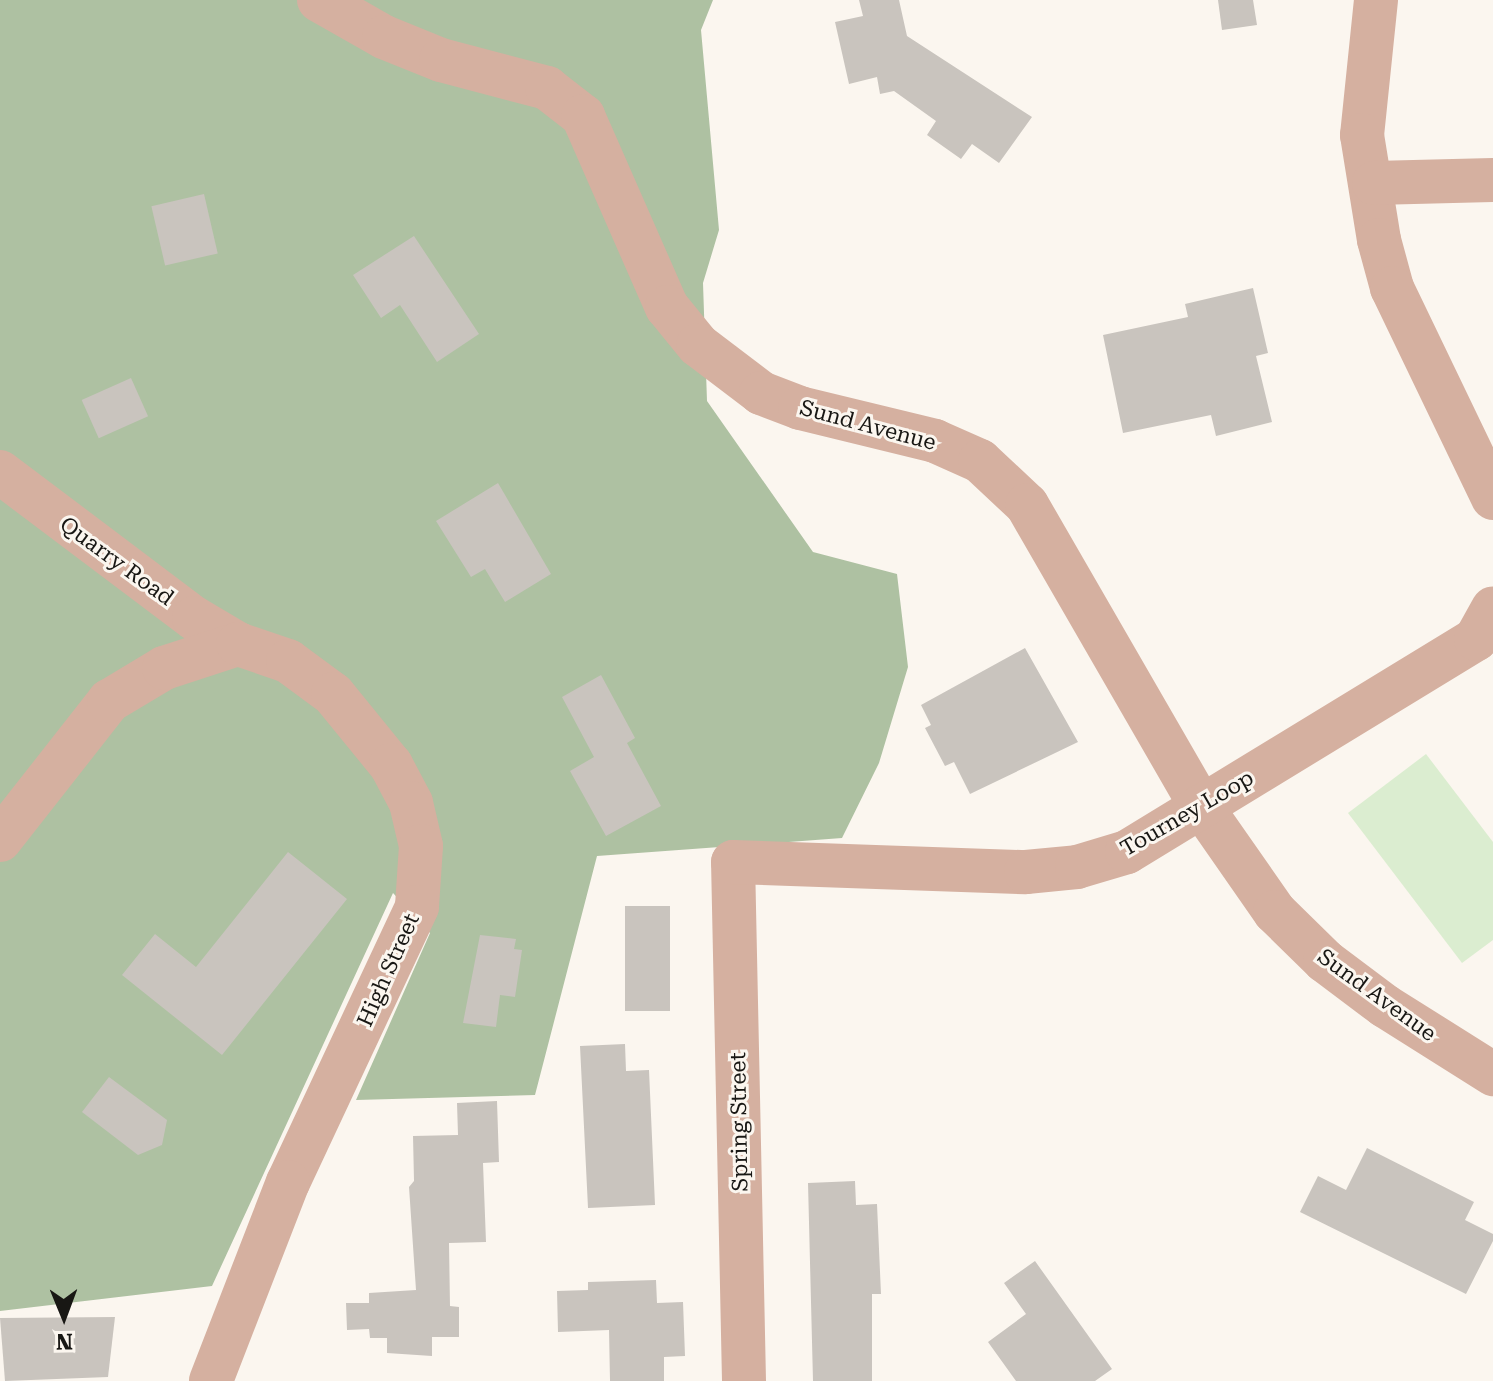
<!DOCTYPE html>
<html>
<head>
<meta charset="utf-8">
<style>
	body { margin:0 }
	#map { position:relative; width:1493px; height:1381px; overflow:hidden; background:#fbf6ef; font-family:"Roboto Serif",serif }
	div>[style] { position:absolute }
	.green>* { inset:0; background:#dbedd0 }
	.forest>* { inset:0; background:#aec1a2 }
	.building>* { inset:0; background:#c9c4be; transform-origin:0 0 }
	.minor>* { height:44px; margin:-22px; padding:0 22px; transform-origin:22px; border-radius:22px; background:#d5b0a0 }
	span { translate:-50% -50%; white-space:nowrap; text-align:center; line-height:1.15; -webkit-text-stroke:6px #fbf6ef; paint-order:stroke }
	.street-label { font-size:22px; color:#181714 }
	.north { position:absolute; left:24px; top:1277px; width:80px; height:80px; -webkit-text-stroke:6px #fbf6ef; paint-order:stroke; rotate:179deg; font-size:22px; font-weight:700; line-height:32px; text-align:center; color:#181714 }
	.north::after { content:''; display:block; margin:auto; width:28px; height:36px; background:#181714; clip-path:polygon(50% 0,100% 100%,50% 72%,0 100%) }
</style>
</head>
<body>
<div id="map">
	<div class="green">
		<div style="clip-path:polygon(1426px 754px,1493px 842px,1493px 940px,1462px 963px,1348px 813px)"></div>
	</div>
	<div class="forest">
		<div style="clip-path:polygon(0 0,713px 0,701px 30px,719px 230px,703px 283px,707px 401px,813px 552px,897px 574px,908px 667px,879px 763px,842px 838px,597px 856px,535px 1095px,356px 1100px,430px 933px,393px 893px,212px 1286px,0 1311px)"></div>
	</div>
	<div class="building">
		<div style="clip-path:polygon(859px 0,899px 0,907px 36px,1032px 117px,999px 163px,972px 144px,961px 159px,927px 135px,936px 121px,894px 91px,880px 94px,877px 77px,849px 84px,835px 22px,863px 16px)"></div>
		<div style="clip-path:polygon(1218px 0,1253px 0,1257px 25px,1222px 30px)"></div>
		<div style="left:204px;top:194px;width:61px;height:54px;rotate:77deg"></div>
		<div style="clip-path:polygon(414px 236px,479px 334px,437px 362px,400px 305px,381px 318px,353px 275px)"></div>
		<div style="clip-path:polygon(1253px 288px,1268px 353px,1256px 356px,1272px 422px,1216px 436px,1211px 415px,1123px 433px,1103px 335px,1188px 317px,1185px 304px)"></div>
		<div style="left:131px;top:378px;width:42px;height:54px;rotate:66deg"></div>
		<div style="clip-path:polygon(498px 483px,551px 574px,505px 602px,485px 569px,471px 577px,436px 521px)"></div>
		<div style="clip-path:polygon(1025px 648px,1078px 742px,970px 794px,954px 762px,945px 766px,925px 728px,931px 725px,921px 705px)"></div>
		<div style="clip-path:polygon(601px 675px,635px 738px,627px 743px,661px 806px,606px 836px,570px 771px,594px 757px,562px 697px)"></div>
		<div style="clip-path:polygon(288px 852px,347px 899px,222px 1055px,122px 975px,155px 934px,196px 967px)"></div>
		<div style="left:625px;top:906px;width:45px;height:105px"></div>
		<div style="clip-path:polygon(480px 935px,516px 939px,514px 949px,522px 950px,515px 997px,500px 995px,496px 1027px,463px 1023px)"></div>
		<div style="clip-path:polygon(625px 1044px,626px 1071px,649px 1070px,655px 1205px,588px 1208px,580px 1046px)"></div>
		<div style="clip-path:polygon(109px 1077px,167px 1120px,162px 1145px,138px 1155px,82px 1112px)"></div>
		<div style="clip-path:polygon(497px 1101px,499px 1162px,483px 1163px,486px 1242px,449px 1243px,450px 1306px,459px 1307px,459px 1337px,432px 1337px,432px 1356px,387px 1353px,387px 1338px,370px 1338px,369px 1329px,347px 1330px,346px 1303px,369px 1303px,369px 1293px,416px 1290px,409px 1187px,414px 1181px,413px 1136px,458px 1135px,457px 1103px)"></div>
		<div style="clip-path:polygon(1367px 1148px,1474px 1202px,1465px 1220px,1493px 1234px,1493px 1241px,1466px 1294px,1300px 1212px,1318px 1176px,1346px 1190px)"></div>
		<div style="clip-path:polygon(855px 1181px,856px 1205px,877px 1204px,881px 1294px,872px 1294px,872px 1381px,813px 1381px,808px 1183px)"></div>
		<div style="clip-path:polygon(1035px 1261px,1112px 1369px,1095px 1381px,1016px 1381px,988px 1342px,1026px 1314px,1004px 1283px)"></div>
		<div style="clip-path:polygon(656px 1280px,657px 1303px,683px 1302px,685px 1356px,664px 1357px,664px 1381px,610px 1381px,609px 1330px,558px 1332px,557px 1291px,588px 1290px,588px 1282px)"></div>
		<div style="clip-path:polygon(115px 1317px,108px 1377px,5px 1381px,0 1318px)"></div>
	</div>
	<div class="minor">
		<div style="left:319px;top:0;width:75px;rotate:29.6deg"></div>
		<div style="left:384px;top:37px;width:61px;rotate:22deg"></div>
		<div style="left:441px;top:60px;width:110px;rotate:14.8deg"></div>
		<div style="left:547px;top:88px;width:46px;rotate:37.9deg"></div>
		<div style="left:583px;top:116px;width:209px;rotate:66.3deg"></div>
		<div style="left:667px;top:307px;width:49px;rotate:50.8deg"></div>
		<div style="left:698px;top:345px;width:79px;rotate:37.3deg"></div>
		<div style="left:761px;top:393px;width:42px;rotate:21deg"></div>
		<div style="left:800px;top:408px;width:139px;rotate:13.7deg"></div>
		<div style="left:935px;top:441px;width:49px;rotate:24deg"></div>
		<div style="left:980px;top:461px;width:64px;rotate:43.1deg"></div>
		<div style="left:1027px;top:505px;width:348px;rotate:60deg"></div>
		<div style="left:1201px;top:806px;width:129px;rotate:55.1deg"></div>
		<div style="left:1275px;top:912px;width:70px;rotate:44.4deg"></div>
		<div style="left:1325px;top:961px;width:75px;rotate:36.9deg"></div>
		<div style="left:1385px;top:1006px;width:128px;rotate:32.2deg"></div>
		<div style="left:1376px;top:0;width:136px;rotate:95.9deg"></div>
		<div style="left:1362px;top:135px;width:106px;rotate:80.8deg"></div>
		<div style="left:1379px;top:240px;width:50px;rotate:74.8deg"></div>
		<div style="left:1392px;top:288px;width:233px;rotate:64.3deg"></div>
		<div style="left:1374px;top:183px;width:119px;rotate:-1.4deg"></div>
		<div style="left:0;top:472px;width:243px;rotate:37deg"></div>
		<div style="left:194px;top:618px;width:51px;rotate:30.6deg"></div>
		<div style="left:0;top:840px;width:177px;rotate:-51.9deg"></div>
		<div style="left:109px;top:701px;width:64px;rotate:-31deg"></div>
		<div style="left:164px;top:668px;width:78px;rotate:-18deg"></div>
		<div style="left:238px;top:644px;width:53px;rotate:18.8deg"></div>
		<div style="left:288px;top:661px;width:56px;rotate:36.3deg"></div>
		<div style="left:333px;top:694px;width:92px;rotate:50.8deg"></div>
		<div style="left:391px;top:765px;width:43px;rotate:62.2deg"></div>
		<div style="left:411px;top:803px;width:44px;rotate:76.9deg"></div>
		<div style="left:421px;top:846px;width:61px;rotate:93.8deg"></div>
		<div style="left:417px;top:907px;width:304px;rotate:115.1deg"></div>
		<div style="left:288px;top:1182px;width:213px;rotate:111.2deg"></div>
		<div style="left:744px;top:1381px;width:519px;rotate:-91.21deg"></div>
		<div style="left:733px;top:862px;width:293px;rotate:2deg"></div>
		<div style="left:1026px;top:872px;width:51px;rotate:-5.6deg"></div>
		<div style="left:1077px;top:867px;width:52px;rotate:-16.7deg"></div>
		<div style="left:1127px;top:852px;width:409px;rotate:-31.4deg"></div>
		<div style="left:1476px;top:639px;width:35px;rotate:-61deg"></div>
	</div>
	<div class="street-label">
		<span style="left:868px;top:425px;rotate:15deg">Sund Avenue</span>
		<span style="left:117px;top:561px;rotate:36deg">Quarry Road</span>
		<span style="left:1187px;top:813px;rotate:-30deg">Tourney Loop</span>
		<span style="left:388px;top:970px;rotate:-66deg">High Street</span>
		<span style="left:1377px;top:995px;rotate:36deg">Sund Avenue</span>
		<span style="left:739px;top:1122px;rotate:-91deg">Spring Street</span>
	</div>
	<div class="north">N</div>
</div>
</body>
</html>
